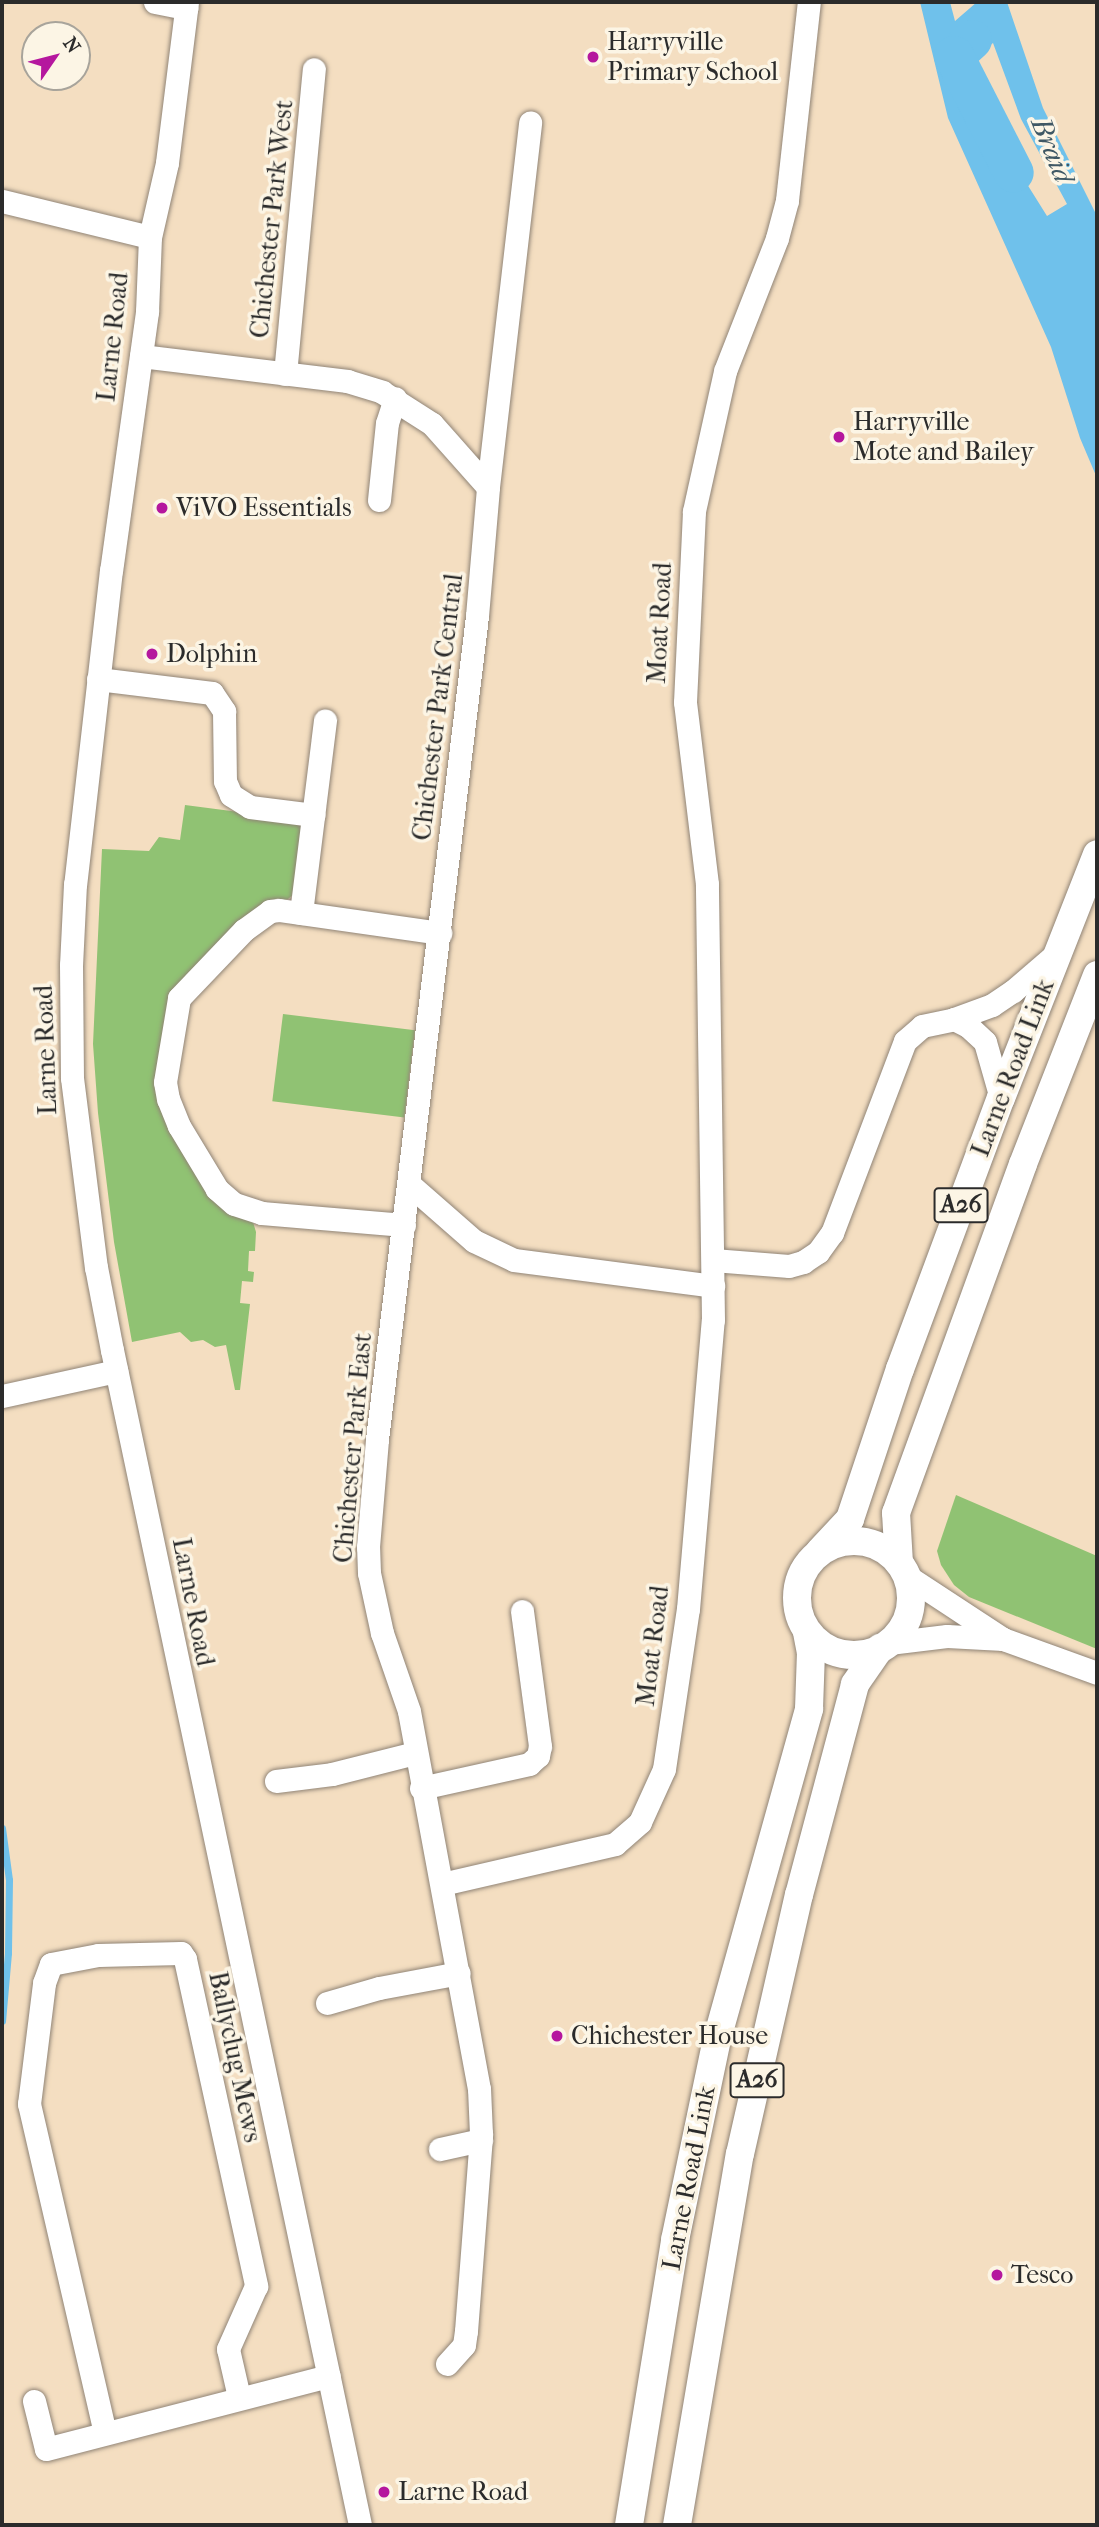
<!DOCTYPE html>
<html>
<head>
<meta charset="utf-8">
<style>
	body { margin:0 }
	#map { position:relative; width:1099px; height:2527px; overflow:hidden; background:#f4dec1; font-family:"IM FELL French Canon",serif }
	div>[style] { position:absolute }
	.green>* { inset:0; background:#90c273; transform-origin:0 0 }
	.water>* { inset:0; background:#6fc1eb }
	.stream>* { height:7px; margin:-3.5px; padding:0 3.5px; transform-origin:3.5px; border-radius:3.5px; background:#6fc1eb }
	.river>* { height:40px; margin:-20px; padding:0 20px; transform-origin:20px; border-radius:20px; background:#6fc1eb }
	.roads { filter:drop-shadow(0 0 2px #908476) drop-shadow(0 0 2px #908476) }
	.minor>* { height:23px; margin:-11.5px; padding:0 11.5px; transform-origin:11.5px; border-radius:11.5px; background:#fff }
	.major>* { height:28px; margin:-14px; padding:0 14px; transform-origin:14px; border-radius:14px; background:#fff }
	.major>.ring { margin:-14px; padding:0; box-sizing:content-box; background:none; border:28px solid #fff; border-radius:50% }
	.dots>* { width:19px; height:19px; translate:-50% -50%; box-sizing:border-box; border:4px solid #fcf5e5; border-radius:50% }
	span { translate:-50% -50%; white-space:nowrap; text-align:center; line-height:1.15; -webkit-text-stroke:7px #fcf5e5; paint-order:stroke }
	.shield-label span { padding:2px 5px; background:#fcf5e5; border:2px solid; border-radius:5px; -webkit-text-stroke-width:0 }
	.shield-label { font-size:24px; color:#2b2b2b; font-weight:700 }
	.poi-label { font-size:26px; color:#2b2b2b }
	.left { translate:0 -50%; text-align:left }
	.street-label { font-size:26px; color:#2b2b2b }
	.water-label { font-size:28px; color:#3f5865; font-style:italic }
	.frame { position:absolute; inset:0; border:4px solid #2b2b2b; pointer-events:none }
	.north { position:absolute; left:21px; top:21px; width:70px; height:70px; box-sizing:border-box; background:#fcf5e5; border:2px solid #a8a49b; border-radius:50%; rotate:55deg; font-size:19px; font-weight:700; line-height:28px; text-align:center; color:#2b2b2b }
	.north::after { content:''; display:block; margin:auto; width:24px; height:32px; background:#b5179e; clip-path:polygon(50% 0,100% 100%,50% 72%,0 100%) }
</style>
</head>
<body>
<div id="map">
	<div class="green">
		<div style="clip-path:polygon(185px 805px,293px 819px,307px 829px,299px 890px,288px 899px,265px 908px,181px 989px,167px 1106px,253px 1222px,256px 1232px,255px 1251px,249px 1251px,248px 1271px,254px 1272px,253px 1282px,242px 1281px,240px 1303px,250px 1304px,240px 1390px,235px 1390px,226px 1345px,215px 1347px,203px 1340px,191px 1342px,180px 1332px,132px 1342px,114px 1242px,98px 1113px,93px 1044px,102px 849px,149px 851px,159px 837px,180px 840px)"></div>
		<div style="left:283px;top:1014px;width:133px;height:88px;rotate:7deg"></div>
		<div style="clip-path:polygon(956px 1495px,1097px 1556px,1097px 1649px,969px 1597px,954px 1585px,941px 1565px,937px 1551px)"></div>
	</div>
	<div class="water">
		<div style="clip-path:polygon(evenodd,920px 2px,950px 2px,955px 21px,977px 2px,1007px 2px,1043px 108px,1097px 216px,1097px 478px,1080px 438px,1051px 347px,948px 118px,920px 2px,993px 43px,1021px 119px,1067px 204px,1047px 216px,1012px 160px,999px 128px,982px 120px,964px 89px,974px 75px,976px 56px,993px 43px)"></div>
	</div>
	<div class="stream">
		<div style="left:2px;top:1828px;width:52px;rotate:82.3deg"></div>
		<div style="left:9px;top:1880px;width:73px;rotate:90.8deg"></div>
		<div style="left:8px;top:1953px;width:68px;rotate:95deg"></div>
	</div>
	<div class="river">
		<div style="left:972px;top:40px;width:24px;rotate:138deg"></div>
		<div style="left:954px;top:56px;width:131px;rotate:62.9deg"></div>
	</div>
	<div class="roads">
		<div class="minor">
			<div style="left:155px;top:2px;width:32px;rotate:11deg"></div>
			<div style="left:187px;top:2px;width:162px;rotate:97.1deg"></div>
			<div style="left:167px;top:163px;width:76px;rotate:102.9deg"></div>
			<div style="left:150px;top:237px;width:75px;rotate:92.3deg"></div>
			<div style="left:147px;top:312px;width:260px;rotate:97.9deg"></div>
			<div style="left:111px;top:570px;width:316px;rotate:96.5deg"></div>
			<div style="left:75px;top:884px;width:81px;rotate:92.8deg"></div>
			<div style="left:71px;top:965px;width:113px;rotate:89.5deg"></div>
			<div style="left:72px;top:1078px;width:191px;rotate:82.8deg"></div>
			<div style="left:96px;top:1267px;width:85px;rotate:79.1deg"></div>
			<div style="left:112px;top:1350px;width:1201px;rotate:78.08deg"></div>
			<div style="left:2px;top:201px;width:152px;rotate:13.7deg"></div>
			<div style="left:141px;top:356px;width:208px;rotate:6.9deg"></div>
			<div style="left:347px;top:381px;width:37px;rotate:17deg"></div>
			<div style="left:382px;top:392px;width:59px;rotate:32.6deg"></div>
			<div style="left:432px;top:424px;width:84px;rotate:48.4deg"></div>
			<div style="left:285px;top:374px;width:306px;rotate:-84.6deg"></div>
			<div style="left:379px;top:500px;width:77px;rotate:-84.1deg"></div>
			<div style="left:387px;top:423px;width:26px;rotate:-72deg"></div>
			<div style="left:98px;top:679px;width:115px;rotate:7deg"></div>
			<div style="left:212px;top:693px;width:22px;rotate:56deg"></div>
			<div style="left:224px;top:711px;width:70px;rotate:89.2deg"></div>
			<div style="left:225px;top:781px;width:15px;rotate:67deg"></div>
			<div style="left:231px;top:795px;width:22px;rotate:32deg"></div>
			<div style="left:250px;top:807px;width:64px;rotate:7.2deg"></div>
			<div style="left:301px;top:913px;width:194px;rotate:-82.9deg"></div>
			<div style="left:954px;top:1019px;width:16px;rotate:27deg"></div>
			<div style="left:968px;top:1026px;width:23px;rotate:43deg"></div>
			<div style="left:985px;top:1042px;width:58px;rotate:74.1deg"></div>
			<div style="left:410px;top:1185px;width:85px;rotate:41.2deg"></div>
			<div style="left:474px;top:1241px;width:44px;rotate:25.4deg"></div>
			<div style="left:514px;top:1260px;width:201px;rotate:7.4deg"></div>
			<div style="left:404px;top:1225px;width:143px;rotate:-175.2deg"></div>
			<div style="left:262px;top:1213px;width:29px;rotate:-162deg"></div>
			<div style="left:234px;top:1204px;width:23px;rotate:-139deg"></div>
			<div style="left:217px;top:1189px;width:74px;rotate:-121.1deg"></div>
			<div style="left:179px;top:1126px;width:29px;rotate:-112deg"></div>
			<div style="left:168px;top:1099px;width:17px;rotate:-100deg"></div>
			<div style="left:165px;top:1082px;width:85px;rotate:-80.5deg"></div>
			<div style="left:179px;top:998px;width:94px;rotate:-46.3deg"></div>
			<div style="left:244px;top:930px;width:32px;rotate:-36deg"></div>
			<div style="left:270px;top:911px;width:9px;rotate:-6deg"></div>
			<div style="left:279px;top:910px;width:163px;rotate:8.1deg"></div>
			<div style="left:713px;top:1260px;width:76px;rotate:4.5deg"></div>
			<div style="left:789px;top:1266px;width:15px;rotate:-16deg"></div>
			<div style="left:803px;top:1262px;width:18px;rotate:-34deg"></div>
			<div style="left:818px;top:1252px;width:24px;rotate:-54deg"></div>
			<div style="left:832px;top:1233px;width:205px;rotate:-69.2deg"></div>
			<div style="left:905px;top:1041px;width:23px;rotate:-41deg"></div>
			<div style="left:922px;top:1026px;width:33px;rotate:-12deg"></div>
			<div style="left:954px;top:1019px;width:40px;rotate:-20.2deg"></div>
			<div style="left:992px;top:1005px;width:25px;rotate:-34deg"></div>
			<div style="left:1013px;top:991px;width:58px;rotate:-40.8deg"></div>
			<div style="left:2px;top:1396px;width:117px;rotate:-12.4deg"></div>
			<div style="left:907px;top:1576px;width:115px;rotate:33.3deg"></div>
			<div style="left:1003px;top:1639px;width:100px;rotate:19.9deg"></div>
			<div style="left:889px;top:1643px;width:58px;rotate:-6.9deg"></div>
			<div style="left:947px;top:1636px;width:56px;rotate:3.1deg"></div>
			<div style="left:276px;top:1781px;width:56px;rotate:-7.1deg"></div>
			<div style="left:332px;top:1774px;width:86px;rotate:-14.2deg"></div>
			<div style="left:421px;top:1788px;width:111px;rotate:-12.5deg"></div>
			<div style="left:529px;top:1764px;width:12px;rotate:-42deg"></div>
			<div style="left:538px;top:1756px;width:10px;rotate:-79deg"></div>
			<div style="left:540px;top:1746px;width:136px;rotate:-97.6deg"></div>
			<div style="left:442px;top:1884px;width:178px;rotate:-13deg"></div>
			<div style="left:615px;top:1844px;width:33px;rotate:-41deg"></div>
			<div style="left:640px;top:1822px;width:58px;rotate:-65.6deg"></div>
			<div style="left:664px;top:1769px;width:162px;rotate:-81.5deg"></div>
			<div style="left:688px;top:1609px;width:290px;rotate:-85.1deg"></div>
			<div style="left:713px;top:1320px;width:436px;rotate:-90.8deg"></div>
			<div style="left:707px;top:884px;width:183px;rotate:-96.9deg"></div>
			<div style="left:685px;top:702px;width:191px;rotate:-87.3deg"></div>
			<div style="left:694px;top:511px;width:143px;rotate:-77.5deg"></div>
			<div style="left:725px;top:371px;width:143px;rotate:-68.6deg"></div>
			<div style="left:777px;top:238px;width:39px;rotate:-75deg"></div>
			<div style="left:787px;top:200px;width:199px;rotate:-83.7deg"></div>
			<div style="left:327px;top:2003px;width:54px;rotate:-16.1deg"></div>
			<div style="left:379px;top:1988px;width:81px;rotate:-10.6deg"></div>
			<div style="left:440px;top:2149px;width:42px;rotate:-12.4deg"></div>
			<div style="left:447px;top:2364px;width:25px;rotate:-48deg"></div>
			<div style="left:464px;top:2345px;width:14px;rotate:-82deg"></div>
			<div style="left:466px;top:2331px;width:198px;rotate:-85.6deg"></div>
			<div style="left:481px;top:2134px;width:45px;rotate:-92.5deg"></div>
			<div style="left:479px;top:2089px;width:384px;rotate:-100.5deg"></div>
			<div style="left:409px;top:1711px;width:83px;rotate:-109.1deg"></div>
			<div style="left:382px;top:1633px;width:61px;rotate:-102.2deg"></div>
			<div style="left:369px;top:1573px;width:26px;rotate:-92deg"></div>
			<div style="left:368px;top:1547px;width:108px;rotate:-85.2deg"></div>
			<div style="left:377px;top:1439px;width:829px;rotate:-83.07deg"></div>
			<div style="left:477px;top:616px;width:129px;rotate:-85.1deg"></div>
			<div style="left:488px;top:487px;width:367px;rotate:-83.4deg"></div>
			<div style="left:34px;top:2401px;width:49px;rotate:76deg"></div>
			<div style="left:46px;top:2449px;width:292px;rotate:-14.5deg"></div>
			<div style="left:105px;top:2433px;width:338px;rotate:-103deg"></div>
			<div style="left:29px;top:2104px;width:122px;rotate:-82.9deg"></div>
			<div style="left:44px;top:1983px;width:20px;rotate:-70deg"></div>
			<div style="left:51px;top:1964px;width:48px;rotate:-10.8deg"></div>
			<div style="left:98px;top:1955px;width:83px;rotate:-1.4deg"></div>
			<div style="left:181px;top:1953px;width:7px;rotate:56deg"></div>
			<div style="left:185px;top:1959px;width:335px;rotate:77.7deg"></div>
			<div style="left:256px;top:2286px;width:69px;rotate:114deg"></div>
			<div style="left:228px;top:2349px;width:49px;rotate:77.1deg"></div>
		</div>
		<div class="major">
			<div class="ring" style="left:797px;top:1541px;width:86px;height:86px"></div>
			<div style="left:820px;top:1551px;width:44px;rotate:-46.8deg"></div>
			<div style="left:850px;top:1519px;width:158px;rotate:-71.6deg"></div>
			<div style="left:900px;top:1369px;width:289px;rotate:-69.6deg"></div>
			<div style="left:1001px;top:1098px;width:262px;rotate:-68.5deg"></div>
			<div style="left:899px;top:1563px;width:50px;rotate:-93.4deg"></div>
			<div style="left:896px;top:1513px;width:371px;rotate:-70deg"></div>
			<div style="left:1023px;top:1164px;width:203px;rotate:-68.6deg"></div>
			<div style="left:629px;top:2525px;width:289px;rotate:-80.8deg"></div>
			<div style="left:675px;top:2240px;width:205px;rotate:-78.2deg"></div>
			<div style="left:717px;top:2039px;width:343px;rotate:-74.4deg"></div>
			<div style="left:809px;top:1709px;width:56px;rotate:-88deg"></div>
			<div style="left:811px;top:1653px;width:21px;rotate:-101deg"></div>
			<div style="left:677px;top:2525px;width:376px;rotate:-80.4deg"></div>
			<div style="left:740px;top:2154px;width:266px;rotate:-77.2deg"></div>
			<div style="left:799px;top:1895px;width:218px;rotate:-75.1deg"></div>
			<div style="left:855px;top:1684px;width:44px;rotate:-55.2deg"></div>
		</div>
	</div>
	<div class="dots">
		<div style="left:593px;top:57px;background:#b5179e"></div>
		<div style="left:839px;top:437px;background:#b5179e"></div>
		<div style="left:162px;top:508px;background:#b5179e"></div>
		<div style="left:152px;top:654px;background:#b5179e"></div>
		<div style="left:557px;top:2036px;background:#b5179e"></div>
		<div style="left:997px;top:2275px;background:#b5179e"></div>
		<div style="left:384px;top:2492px;background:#b5179e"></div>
	</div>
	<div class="shield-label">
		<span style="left:961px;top:1205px">A26</span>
		<span style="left:757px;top:2080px">A26</span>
	</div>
	<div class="poi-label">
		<span class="left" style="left:607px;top:57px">Harryville<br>Primary School</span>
		<span class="left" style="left:853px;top:437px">Harryville<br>Mote and Bailey</span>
		<span class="left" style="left:176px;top:508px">ViVO Essentials</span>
		<span class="left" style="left:166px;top:654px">Dolphin</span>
		<span class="left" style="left:571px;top:2036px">Chichester House</span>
		<span class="left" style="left:1011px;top:2275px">Tesco</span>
		<span class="left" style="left:398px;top:2492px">Larne Road</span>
	</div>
	<div class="street-label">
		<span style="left:272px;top:219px;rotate:-84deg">Chichester Park West</span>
		<span style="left:113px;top:337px;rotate:-84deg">Larne Road</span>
		<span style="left:660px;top:623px;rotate:-87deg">Moat Road</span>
		<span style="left:438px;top:707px;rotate:-83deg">Chichester Park Central</span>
		<span style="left:46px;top:1050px;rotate:-92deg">Larne Road</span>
		<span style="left:1013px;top:1068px;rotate:-69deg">Larne Road Link</span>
		<span style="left:353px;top:1448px;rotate:-85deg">Chichester Park East</span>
		<span style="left:193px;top:1602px;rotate:79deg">Larne Road</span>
		<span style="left:653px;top:1646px;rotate:-83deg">Moat Road</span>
		<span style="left:235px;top:2057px;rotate:78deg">Ballyclug Mews</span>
		<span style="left:689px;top:2178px;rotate:-79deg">Larne Road Link</span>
	</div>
	<div class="water-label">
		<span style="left:1052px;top:150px;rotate:68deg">Braid</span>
	</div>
	<div class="frame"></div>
	<div class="north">N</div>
</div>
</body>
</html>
